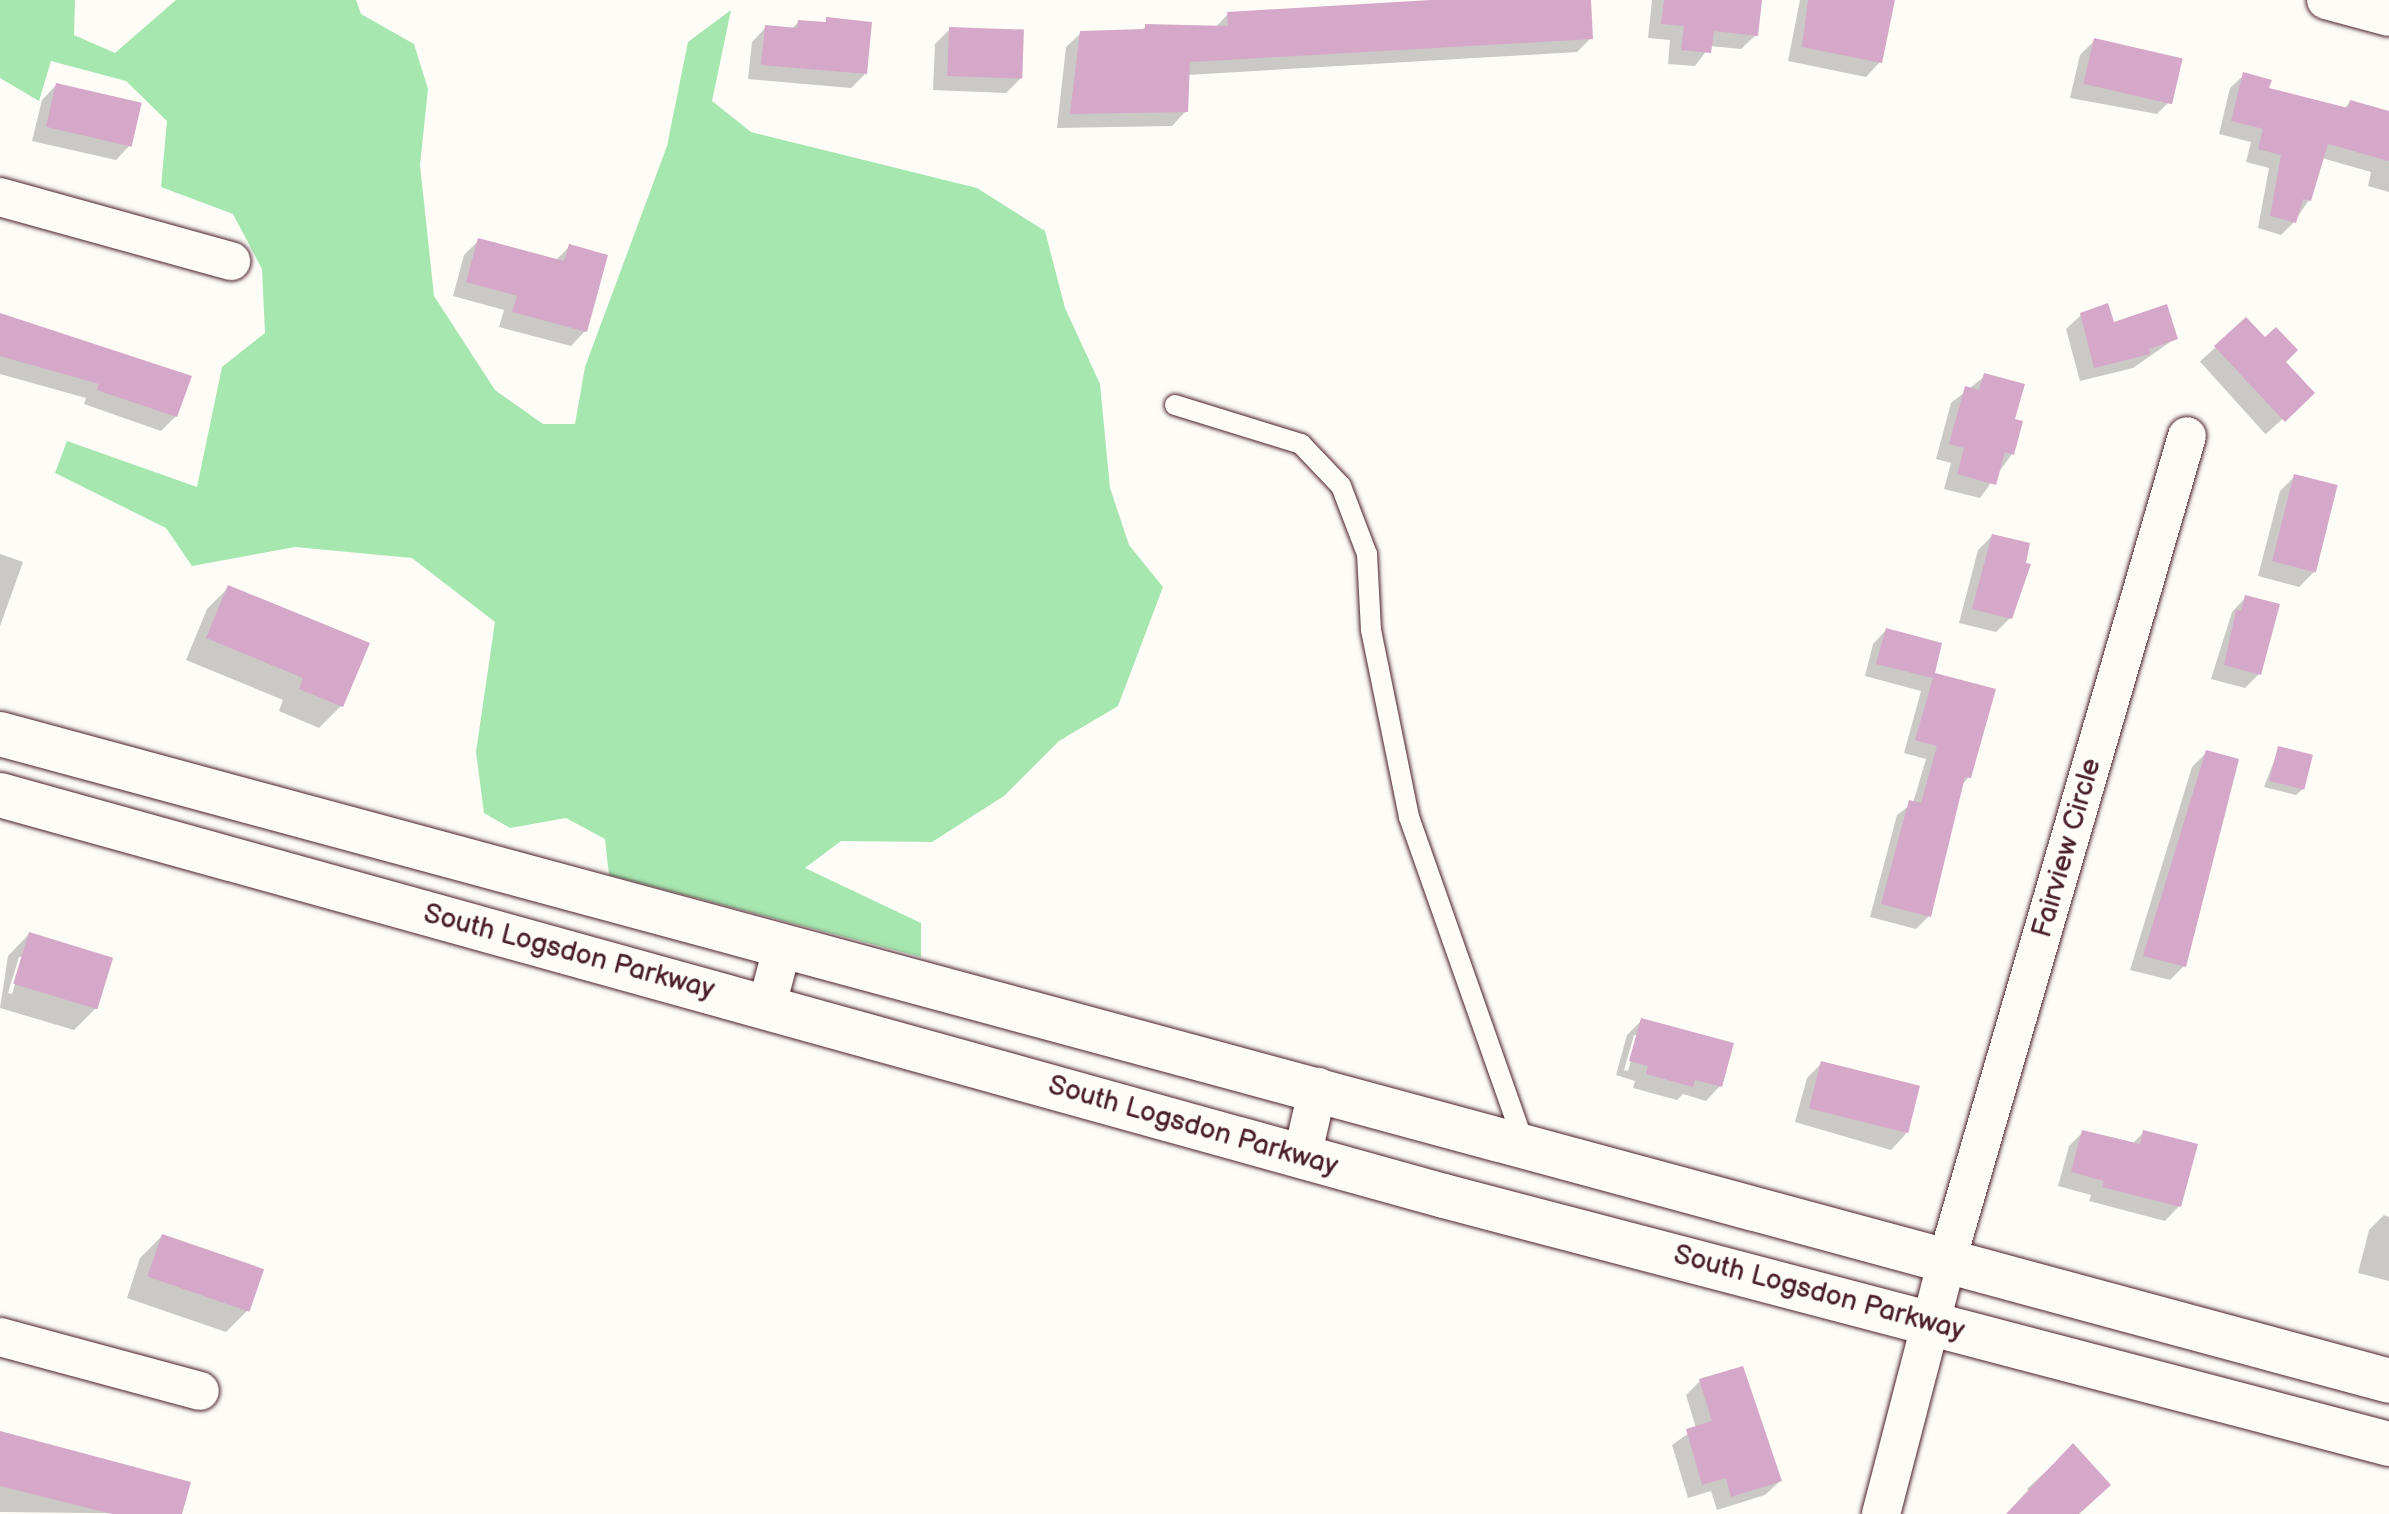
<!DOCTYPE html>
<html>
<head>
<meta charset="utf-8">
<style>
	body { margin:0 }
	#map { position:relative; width:2389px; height:1514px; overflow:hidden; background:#fdfcf7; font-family:"Balsamiq Sans",sans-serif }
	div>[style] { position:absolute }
	.green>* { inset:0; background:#a6e7b0 }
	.shadow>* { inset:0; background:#0003; transform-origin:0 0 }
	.building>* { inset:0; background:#d5a7c8; transform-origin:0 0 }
	.roads { filter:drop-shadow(0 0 2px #4a1f2b) drop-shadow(0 0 2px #4a1f2b) }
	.service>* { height:20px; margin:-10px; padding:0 10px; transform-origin:10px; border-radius:10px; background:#fdfcf7 }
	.minor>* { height:38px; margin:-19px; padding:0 19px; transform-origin:19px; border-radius:19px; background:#fdfcf7 }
	.secondary>* { height:44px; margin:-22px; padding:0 22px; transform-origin:22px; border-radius:22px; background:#fdfcf7 }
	span { translate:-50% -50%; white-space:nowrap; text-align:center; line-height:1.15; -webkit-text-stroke:6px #fdfcf7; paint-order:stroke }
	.street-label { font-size:28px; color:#4a1f2b }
</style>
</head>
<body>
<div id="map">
	<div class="green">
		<div style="clip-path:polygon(0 0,75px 0,74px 35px,115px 53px,176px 0,356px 0,361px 14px,414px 44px,428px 89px,420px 165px,434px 296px,495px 390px,543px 424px,575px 424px,585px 367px,667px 146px,688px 42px,731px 10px,712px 101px,751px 132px,977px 188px,1045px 231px,1065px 308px,1100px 384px,1110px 488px,1129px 545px,1163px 587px,1118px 706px,1059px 741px,1004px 796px,932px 842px,841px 841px,805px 868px,921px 923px,921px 957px,609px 875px,605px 839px,566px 818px,510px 828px,484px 813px,476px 752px,495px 622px,412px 558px,295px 547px,192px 566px,166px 528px,55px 473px,67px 441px,197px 487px,222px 367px,265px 333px,262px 269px,233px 214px,161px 187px,167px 121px,126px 81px,51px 61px,39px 101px,0 78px)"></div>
	</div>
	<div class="shadow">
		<div style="clip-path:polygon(1459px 0,1589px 0,1591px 38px,1577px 52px,1187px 75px,1186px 111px,1172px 126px,1057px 128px,1066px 47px,1081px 33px,1141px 31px,1146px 26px,1215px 28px,1228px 14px)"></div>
		<div style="clip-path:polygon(1652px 0,1760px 0,1756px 35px,1741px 49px,1710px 46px,1695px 66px,1668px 64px,1670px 40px,1648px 38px)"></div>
		<div style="clip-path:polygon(1800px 0,1893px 0,1880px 62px,1866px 77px,1788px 61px)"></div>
		<div style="clip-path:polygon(799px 22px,865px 74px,851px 88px,748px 79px,752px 42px,766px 27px,791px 29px)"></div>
		<div style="clip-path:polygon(950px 29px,1021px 78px,1006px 93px,933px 90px,935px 44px)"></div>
		<div style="clip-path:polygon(2095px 40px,2171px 100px,2157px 114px,2070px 98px,2080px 55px)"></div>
		<div style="clip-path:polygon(2244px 75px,2267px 90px,2344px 109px,2350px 102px,2389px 113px,2389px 192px,2368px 186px,2371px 172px,2322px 158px,2309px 200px,2294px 222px,2281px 235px,2258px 228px,2269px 168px,2246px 162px,2251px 142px,2219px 134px,2230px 88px)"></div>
		<div style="clip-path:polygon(56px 85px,130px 145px,116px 160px,32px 141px,42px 100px)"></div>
		<div style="clip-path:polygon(479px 240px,555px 261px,570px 246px,585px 331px,571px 346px,499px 327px,504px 310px,453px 296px,464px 255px)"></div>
		<div style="clip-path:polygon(0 315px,189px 377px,176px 416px,161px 431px,84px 404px,86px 398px,0 374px)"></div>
		<div style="clip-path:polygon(2081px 315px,2113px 324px,2176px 338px,2133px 368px,2080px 381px,2066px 329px)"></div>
		<div style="left:2246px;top:320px;width:98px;height:62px;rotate:48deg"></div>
		<div style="clip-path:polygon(1985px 376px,2013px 421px,2012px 454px,1980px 498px,1944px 489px,1951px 463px,1936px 459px,1951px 403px)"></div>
		<div style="clip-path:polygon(2295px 476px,2314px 572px,2299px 587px,2258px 576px,2280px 491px)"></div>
		<div style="clip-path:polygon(1992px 536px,2010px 618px,1996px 632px,1959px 623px,1978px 550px)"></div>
		<div style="clip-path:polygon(0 554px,23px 562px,0 626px)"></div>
		<div style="clip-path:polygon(228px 588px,341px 706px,319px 728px,279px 711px,283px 700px,186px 660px,207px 609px)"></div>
		<div style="clip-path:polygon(2246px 597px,2259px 674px,2245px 688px,2211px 679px,2232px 612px)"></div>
		<div style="clip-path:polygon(1886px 630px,1932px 675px,1969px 777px,1960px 787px,1929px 916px,1916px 929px,1870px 917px,1897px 815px,1913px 803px,1926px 759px,1904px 753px,1921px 691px,1865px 676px,1873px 644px)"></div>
		<div style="clip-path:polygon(2279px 748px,2303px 789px,2296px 795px,2264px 787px)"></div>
		<div style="clip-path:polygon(2206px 753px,2184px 966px,2170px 980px,2130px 970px,2192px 767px)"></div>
		<div style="clip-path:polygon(evenodd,29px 934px,96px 1008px,74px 1030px,0 1008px,8px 956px,29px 934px,19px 957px,23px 957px,12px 994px,8px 993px,19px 957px)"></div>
		<div style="clip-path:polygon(evenodd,1642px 1020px,1720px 1086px,1706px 1101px,1683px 1094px,1677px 1100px,1633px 1088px,1635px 1081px,1616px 1075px,1627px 1035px,1642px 1020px,1634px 1035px,1638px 1035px,1628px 1071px,1624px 1070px,1634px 1035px)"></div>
		<div style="clip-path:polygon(1822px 1063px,1917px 1088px,1905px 1135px,1891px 1150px,1795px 1122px,1807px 1078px)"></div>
		<div style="clip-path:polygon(2083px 1132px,2132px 1144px,2144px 1132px,2179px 1206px,2165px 1221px,2089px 1201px,2091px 1195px,2058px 1186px,2069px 1146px)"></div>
		<div style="clip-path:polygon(2384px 1215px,2389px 1217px,2389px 1281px,2358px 1273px,2369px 1230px)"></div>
		<div style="clip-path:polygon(162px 1236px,248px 1310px,226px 1332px,127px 1298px,140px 1258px)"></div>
		<div style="clip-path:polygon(1700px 1381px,1780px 1481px,1765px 1495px,1717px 1510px,1711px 1491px,1688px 1498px,1672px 1445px,1696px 1428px,1686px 1395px)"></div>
		<div style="clip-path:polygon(0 1433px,180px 1514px,0 1512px)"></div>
		<div style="clip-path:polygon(2073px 1446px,2078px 1514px,2009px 1514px,2031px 1494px,2027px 1489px)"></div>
	</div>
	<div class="building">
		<div style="clip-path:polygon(1431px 0,1591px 0,1593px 39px,1190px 62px,1188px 112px,1070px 114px,1080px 31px,1145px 29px,1145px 24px,1228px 26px,1227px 12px)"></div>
		<div style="clip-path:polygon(1664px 0,1762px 0,1758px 36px,1714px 31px,1711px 53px,1681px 50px,1684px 26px,1661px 24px)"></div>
		<div style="clip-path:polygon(1808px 0,1895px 0,1882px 63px,1802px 47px)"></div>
		<div style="clip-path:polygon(826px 17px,872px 22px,867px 74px,761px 65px,765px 25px,797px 28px,798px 20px,826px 22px)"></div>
		<div style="left:949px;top:27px;width:75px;height:49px;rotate:2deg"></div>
		<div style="left:2094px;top:38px;width:91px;height:47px;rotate:13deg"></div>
		<div style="clip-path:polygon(2243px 72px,2272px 80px,2269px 88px,2348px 108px,2350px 100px,2389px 111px,2389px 161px,2328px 144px,2311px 201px,2303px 199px,2296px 223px,2270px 216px,2281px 155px,2258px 149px,2263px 129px,2231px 121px)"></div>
		<div style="left:56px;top:83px;width:88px;height:45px;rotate:13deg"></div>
		<div style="clip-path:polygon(478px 238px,564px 261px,569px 244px,608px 255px,587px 332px,512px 312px,517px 296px,466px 282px)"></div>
		<div style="clip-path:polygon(2108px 303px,2114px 322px,2167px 304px,2178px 339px,2149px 349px,2150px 354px,2094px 368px,2080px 313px)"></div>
		<div style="clip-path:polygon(0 313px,192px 376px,177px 417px,97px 390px,99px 384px,0 356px)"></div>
		<div style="clip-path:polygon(2246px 317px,2265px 337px,2276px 327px,2298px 350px,2286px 362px,2315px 393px,2285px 422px,2214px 346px)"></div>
		<div style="clip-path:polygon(1984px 373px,2025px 384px,2015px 419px,2023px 421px,2014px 455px,2005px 452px,1996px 485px,1957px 474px,1964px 448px,1949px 444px,1965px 386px,1979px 390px)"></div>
		<div style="left:2294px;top:474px;width:45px;height:90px;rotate:14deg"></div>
		<div style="clip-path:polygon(1992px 534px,2030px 543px,2026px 563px,2031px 564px,2012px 619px,1972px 609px)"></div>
		<div style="clip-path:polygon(228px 585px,370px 643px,343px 707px,299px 689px,303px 678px,206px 638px)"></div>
		<div style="clip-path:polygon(2245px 595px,2280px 604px,2261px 675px,2224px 665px,2236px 610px,2241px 611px)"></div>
		<div style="clip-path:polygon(1886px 628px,1942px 643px,1935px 673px,1996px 689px,1971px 778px,1965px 777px,1931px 917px,1881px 904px,1909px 800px,1921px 803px,1937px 746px,1915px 740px,1933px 678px,1876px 664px)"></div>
		<div style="left:2278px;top:746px;width:36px;height:36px;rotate:14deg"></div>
		<div style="clip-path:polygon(2206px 750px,2239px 759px,2186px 967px,2143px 956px)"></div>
		<div style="left:29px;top:932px;width:88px;height:54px;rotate:17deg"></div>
		<div style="clip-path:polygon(1641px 1018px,1734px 1043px,1722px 1087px,1695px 1080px,1693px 1087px,1646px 1074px,1648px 1066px,1629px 1061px)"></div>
		<div style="left:1821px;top:1061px;width:102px;height:49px;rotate:14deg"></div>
		<div style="clip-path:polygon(2082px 1130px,2140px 1144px,2143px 1130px,2198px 1144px,2181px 1207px,2102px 1187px,2104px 1181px,2071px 1172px)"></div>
		<div style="left:162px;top:1234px;width:108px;height:45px;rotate:19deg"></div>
		<div style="clip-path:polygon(1743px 1366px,1782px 1481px,1731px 1497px,1726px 1478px,1702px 1485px,1686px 1429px,1712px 1421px,1699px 1379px)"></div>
		<div style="clip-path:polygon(0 1431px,191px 1482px,182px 1514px,112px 1514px,0 1486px)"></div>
		<div style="clip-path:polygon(2073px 1443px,2111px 1485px,2079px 1514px,2006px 1514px)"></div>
	</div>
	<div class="roads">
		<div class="service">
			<div style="left:1175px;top:405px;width:132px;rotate:17.2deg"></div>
			<div style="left:1301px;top:444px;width:58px;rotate:46.4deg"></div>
			<div style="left:1341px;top:486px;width:73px;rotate:69.1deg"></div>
			<div style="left:1367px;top:554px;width:76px;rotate:87deg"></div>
			<div style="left:1371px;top:630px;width:191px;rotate:78.5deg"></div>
			<div style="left:1409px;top:817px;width:346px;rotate:70.6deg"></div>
		</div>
		<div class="minor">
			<div style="left:2326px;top:0;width:65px;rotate:15.1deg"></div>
			<div style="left:0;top:197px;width:240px;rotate:15.5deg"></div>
			<div style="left:767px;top:1005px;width:62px;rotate:-75.1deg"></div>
			<div style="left:1302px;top:1157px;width:72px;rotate:-77.1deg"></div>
			<div style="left:0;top:1337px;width:207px;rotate:15.1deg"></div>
			<div style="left:1881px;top:1514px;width:262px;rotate:-75.4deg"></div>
			<div style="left:1947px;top:1260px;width:858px;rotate:-73.76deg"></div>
		</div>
		<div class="secondary">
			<div style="left:0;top:734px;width:2475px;rotate:15.15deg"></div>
			<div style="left:0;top:795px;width:1499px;rotate:15.52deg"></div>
			<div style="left:1444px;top:1196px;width:977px;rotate:14.7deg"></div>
		</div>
	</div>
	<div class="street-label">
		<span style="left:2067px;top:848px;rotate:-74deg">Fairview Circle</span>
		<span style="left:569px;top:952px;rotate:15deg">South Logsdon Parkway</span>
		<span style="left:1193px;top:1126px;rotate:16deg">South Logsdon Parkway</span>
		<span style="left:1819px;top:1293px;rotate:15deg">South Logsdon Parkway</span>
	</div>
</div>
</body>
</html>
